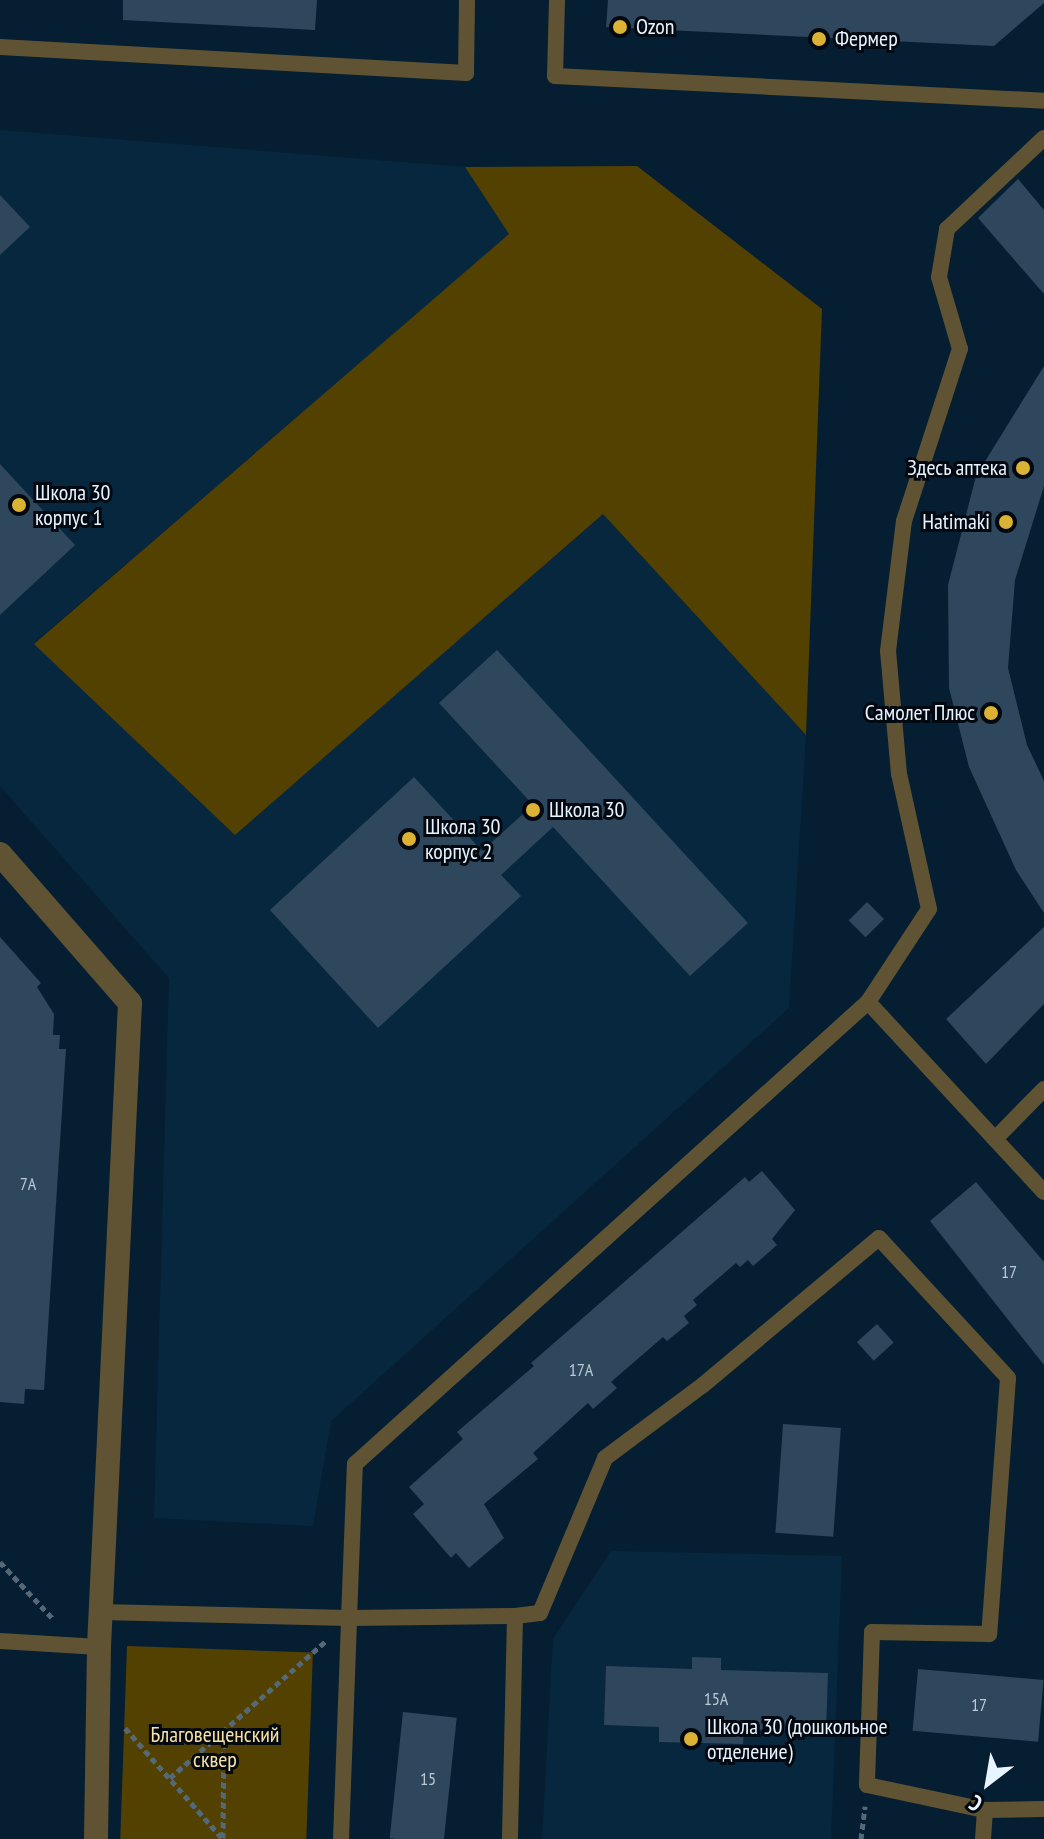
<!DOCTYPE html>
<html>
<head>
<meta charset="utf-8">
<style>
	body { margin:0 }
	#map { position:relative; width:1044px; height:1839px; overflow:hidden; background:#061e31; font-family:"PT Sans Narrow",sans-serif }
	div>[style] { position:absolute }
	.built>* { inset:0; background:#07273f }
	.green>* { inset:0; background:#534102; transform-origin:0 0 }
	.building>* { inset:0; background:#2e475c; transform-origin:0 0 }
	.path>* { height:5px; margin-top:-2.5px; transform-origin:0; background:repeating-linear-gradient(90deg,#546878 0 6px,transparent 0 10px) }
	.lane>* { height:16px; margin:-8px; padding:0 8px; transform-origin:8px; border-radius:8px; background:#5f5334 }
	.street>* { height:24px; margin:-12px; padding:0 12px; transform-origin:12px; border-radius:12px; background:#5f5334 }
	.dots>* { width:22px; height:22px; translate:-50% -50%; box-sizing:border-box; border:4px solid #020810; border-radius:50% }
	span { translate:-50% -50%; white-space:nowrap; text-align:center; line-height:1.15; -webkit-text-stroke:6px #020810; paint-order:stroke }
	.number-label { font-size:18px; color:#bac9d6 }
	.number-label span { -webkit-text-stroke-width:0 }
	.poi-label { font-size:22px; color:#e8f4ff }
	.left { translate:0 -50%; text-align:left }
	.right { translate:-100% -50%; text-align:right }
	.park-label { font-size:22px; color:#f8e1a3 }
	.north { position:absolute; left:948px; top:1743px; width:80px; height:80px; -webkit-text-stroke:6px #020810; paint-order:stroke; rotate:211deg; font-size:22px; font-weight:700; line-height:32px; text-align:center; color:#e8f4ff }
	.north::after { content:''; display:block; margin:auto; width:28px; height:36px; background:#e8f4ff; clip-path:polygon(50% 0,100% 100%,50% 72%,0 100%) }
</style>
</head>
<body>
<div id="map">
	<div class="built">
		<div style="clip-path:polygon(0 130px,465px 167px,510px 234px,34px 643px,235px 834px,603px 514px,806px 735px,789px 1008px,331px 1421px,313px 1526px,154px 1518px,169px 978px,0 786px)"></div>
		<div style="clip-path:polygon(611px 1551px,842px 1556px,831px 1839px,542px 1839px,553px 1639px)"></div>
	</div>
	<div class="green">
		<div style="clip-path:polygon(637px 166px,822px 309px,806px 735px,603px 514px,235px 835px,34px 644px,509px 234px,465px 167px)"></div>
		<div style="left:127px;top:1646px;width:186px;height:193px;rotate:2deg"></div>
	</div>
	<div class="building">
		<div style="clip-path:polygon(123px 0,317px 0,315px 30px,123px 20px)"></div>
		<div style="clip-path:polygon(608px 0,1044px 0,1044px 3px,994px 46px,606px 27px)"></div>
		<div style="clip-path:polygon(1018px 179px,1044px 210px,1044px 294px,978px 218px)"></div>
		<div style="clip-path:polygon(0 195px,30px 227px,0 255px)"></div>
		<div style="clip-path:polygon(1044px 366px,1044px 486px,1015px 580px,1008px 668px,1027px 745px,1044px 781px,1044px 913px,1016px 870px,969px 767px,949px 688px,948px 585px,976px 476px)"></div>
		<div style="clip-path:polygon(0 464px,75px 545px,0 615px)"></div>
		<div style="clip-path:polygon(497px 650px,748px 923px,690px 976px,553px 827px,501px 875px,521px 896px,378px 1028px,270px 910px,414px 777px,482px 851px,533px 805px,439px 703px)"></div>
		<div style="left:867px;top:902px;width:24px;height:26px;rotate:45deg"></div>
		<div style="clip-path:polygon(1044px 927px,1044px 1004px,986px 1064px,946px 1019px)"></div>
		<div style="clip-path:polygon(0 937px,41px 983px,37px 987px,54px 1014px,53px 1035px,60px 1035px,59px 1049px,66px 1049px,44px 1390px,25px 1389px,24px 1404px,0 1402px)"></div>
		<div style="clip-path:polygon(762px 1171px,795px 1210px,772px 1239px,777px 1245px,753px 1266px,748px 1260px,740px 1267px,736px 1263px,693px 1300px,697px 1305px,684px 1316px,689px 1323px,667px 1341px,663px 1337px,611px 1382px,617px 1388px,593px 1409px,588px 1403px,533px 1453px,538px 1459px,484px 1504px,504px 1538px,469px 1568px,456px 1553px,451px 1558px,413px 1514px,424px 1504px,409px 1487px,463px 1439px,457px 1432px,534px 1366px,531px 1363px,745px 1177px,749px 1182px)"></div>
		<div style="clip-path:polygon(976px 1182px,1044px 1262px,1044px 1365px,930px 1221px)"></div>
		<div style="left:877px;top:1324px;width:25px;height:27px;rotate:48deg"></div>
		<div style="left:783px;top:1424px;width:58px;height:109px;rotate:4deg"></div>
		<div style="clip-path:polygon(692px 1657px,721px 1658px,721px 1670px,828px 1673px,826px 1732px,744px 1729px,743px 1744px,659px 1742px,659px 1727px,604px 1725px,606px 1666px,692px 1669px)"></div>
		<div style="left:918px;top:1669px;width:126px;height:62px;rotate:5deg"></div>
		<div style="left:403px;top:1712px;width:54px;height:127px;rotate:6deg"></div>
	</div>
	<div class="path">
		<div style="left:0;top:1562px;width:79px;rotate:47deg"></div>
		<div style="left:125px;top:1728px;width:148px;rotate:48.6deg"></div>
		<div style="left:170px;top:1778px;width:208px;rotate:-41.3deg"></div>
		<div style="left:223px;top:1838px;width:105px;rotate:-89.5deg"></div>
		<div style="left:861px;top:1839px;width:33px;rotate:-83deg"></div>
	</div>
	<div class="lane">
		<div style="left:557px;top:0;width:76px;rotate:91.5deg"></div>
		<div style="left:555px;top:76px;width:490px;rotate:2.9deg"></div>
		<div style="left:0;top:47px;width:467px;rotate:3.2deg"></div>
		<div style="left:466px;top:73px;width:73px;rotate:-89.2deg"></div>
		<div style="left:868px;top:1002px;width:111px;rotate:-56.7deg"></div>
		<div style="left:929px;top:909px;width:138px;rotate:-102.5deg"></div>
		<div style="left:899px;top:774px;width:123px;rotate:-95.1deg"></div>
		<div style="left:888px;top:651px;width:131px;rotate:-83deg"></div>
		<div style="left:904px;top:521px;width:181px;rotate:-72deg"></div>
		<div style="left:960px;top:349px;width:75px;rotate:-106.3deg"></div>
		<div style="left:939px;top:277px;width:49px;rotate:-80.5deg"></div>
		<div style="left:947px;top:229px;width:133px;rotate:-43.2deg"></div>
		<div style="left:995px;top:1139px;width:70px;rotate:-45.6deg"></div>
		<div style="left:101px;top:1612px;width:248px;rotate:1.4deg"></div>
		<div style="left:349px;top:1618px;width:154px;rotate:-87.8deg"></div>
		<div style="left:355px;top:1464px;width:690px;rotate:-42.01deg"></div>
		<div style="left:868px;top:1002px;width:259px;rotate:47.2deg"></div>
		<div style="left:515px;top:1616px;width:25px;rotate:-7deg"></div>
		<div style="left:540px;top:1613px;width:168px;rotate:-67.2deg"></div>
		<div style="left:605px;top:1458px;width:122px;rotate:-36.7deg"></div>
		<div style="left:703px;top:1385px;width:229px;rotate:-39.9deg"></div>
		<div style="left:879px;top:1238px;width:190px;rotate:47.3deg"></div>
		<div style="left:1008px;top:1378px;width:257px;rotate:94.2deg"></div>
		<div style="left:989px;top:1634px;width:117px;rotate:-179deg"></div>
		<div style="left:872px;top:1632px;width:153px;rotate:91.9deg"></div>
		<div style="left:867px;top:1785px;width:121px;rotate:12deg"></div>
		<div style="left:0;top:1641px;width:99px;rotate:3.5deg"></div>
		<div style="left:341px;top:1839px;width:221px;rotate:-87.9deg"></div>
		<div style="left:349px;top:1618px;width:166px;rotate:-0.7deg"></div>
		<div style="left:515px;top:1616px;width:223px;rotate:91.3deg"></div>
		<div style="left:983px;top:1839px;width:29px;rotate:-86deg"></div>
		<div style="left:985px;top:1810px;width:59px;rotate:-1deg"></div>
	</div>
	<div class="street">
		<div style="left:0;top:854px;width:198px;rotate:48.9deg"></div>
		<div style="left:130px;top:1003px;width:645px;rotate:92.76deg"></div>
		<div style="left:99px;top:1647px;width:192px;rotate:90.9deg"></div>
	</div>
	<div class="dots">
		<div style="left:620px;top:27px;background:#dbb233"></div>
		<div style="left:819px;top:39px;background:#dbb233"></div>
		<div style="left:1023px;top:468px;background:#dbb233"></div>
		<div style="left:19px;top:505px;background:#dbb233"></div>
		<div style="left:1006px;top:522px;background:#dbb233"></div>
		<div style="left:991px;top:713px;background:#dbb233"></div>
		<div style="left:533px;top:810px;background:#dbb233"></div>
		<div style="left:409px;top:839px;background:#dbb233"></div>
		<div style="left:691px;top:1739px;background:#dbb233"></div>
	</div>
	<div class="number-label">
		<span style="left:28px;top:1184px">7А</span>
		<span style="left:1009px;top:1272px">17</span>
		<span style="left:581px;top:1370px">17А</span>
		<span style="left:716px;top:1699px">15А</span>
		<span style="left:979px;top:1705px">17</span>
		<span style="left:428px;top:1779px">15</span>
	</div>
	<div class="poi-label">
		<span class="left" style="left:636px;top:27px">Ozon</span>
		<span class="left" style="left:835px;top:39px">Фермер</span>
		<span class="right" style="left:1007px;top:468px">Здесь аптека</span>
		<span class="left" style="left:35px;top:505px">Школа 30<br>корпус 1</span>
		<span class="right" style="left:990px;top:522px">Hatimaki</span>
		<span class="right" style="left:975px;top:713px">Самолет Плюс</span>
		<span class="left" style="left:549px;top:810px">Школа 30</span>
		<span class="left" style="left:425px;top:839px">Школа 30<br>корпус 2</span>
		<span class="left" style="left:707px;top:1739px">Школа 30 (дошкольное<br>отделение)</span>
	</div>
	<div class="park-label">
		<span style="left:215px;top:1747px">Благовещенский<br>сквер</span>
	</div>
	<div class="north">С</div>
</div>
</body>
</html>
